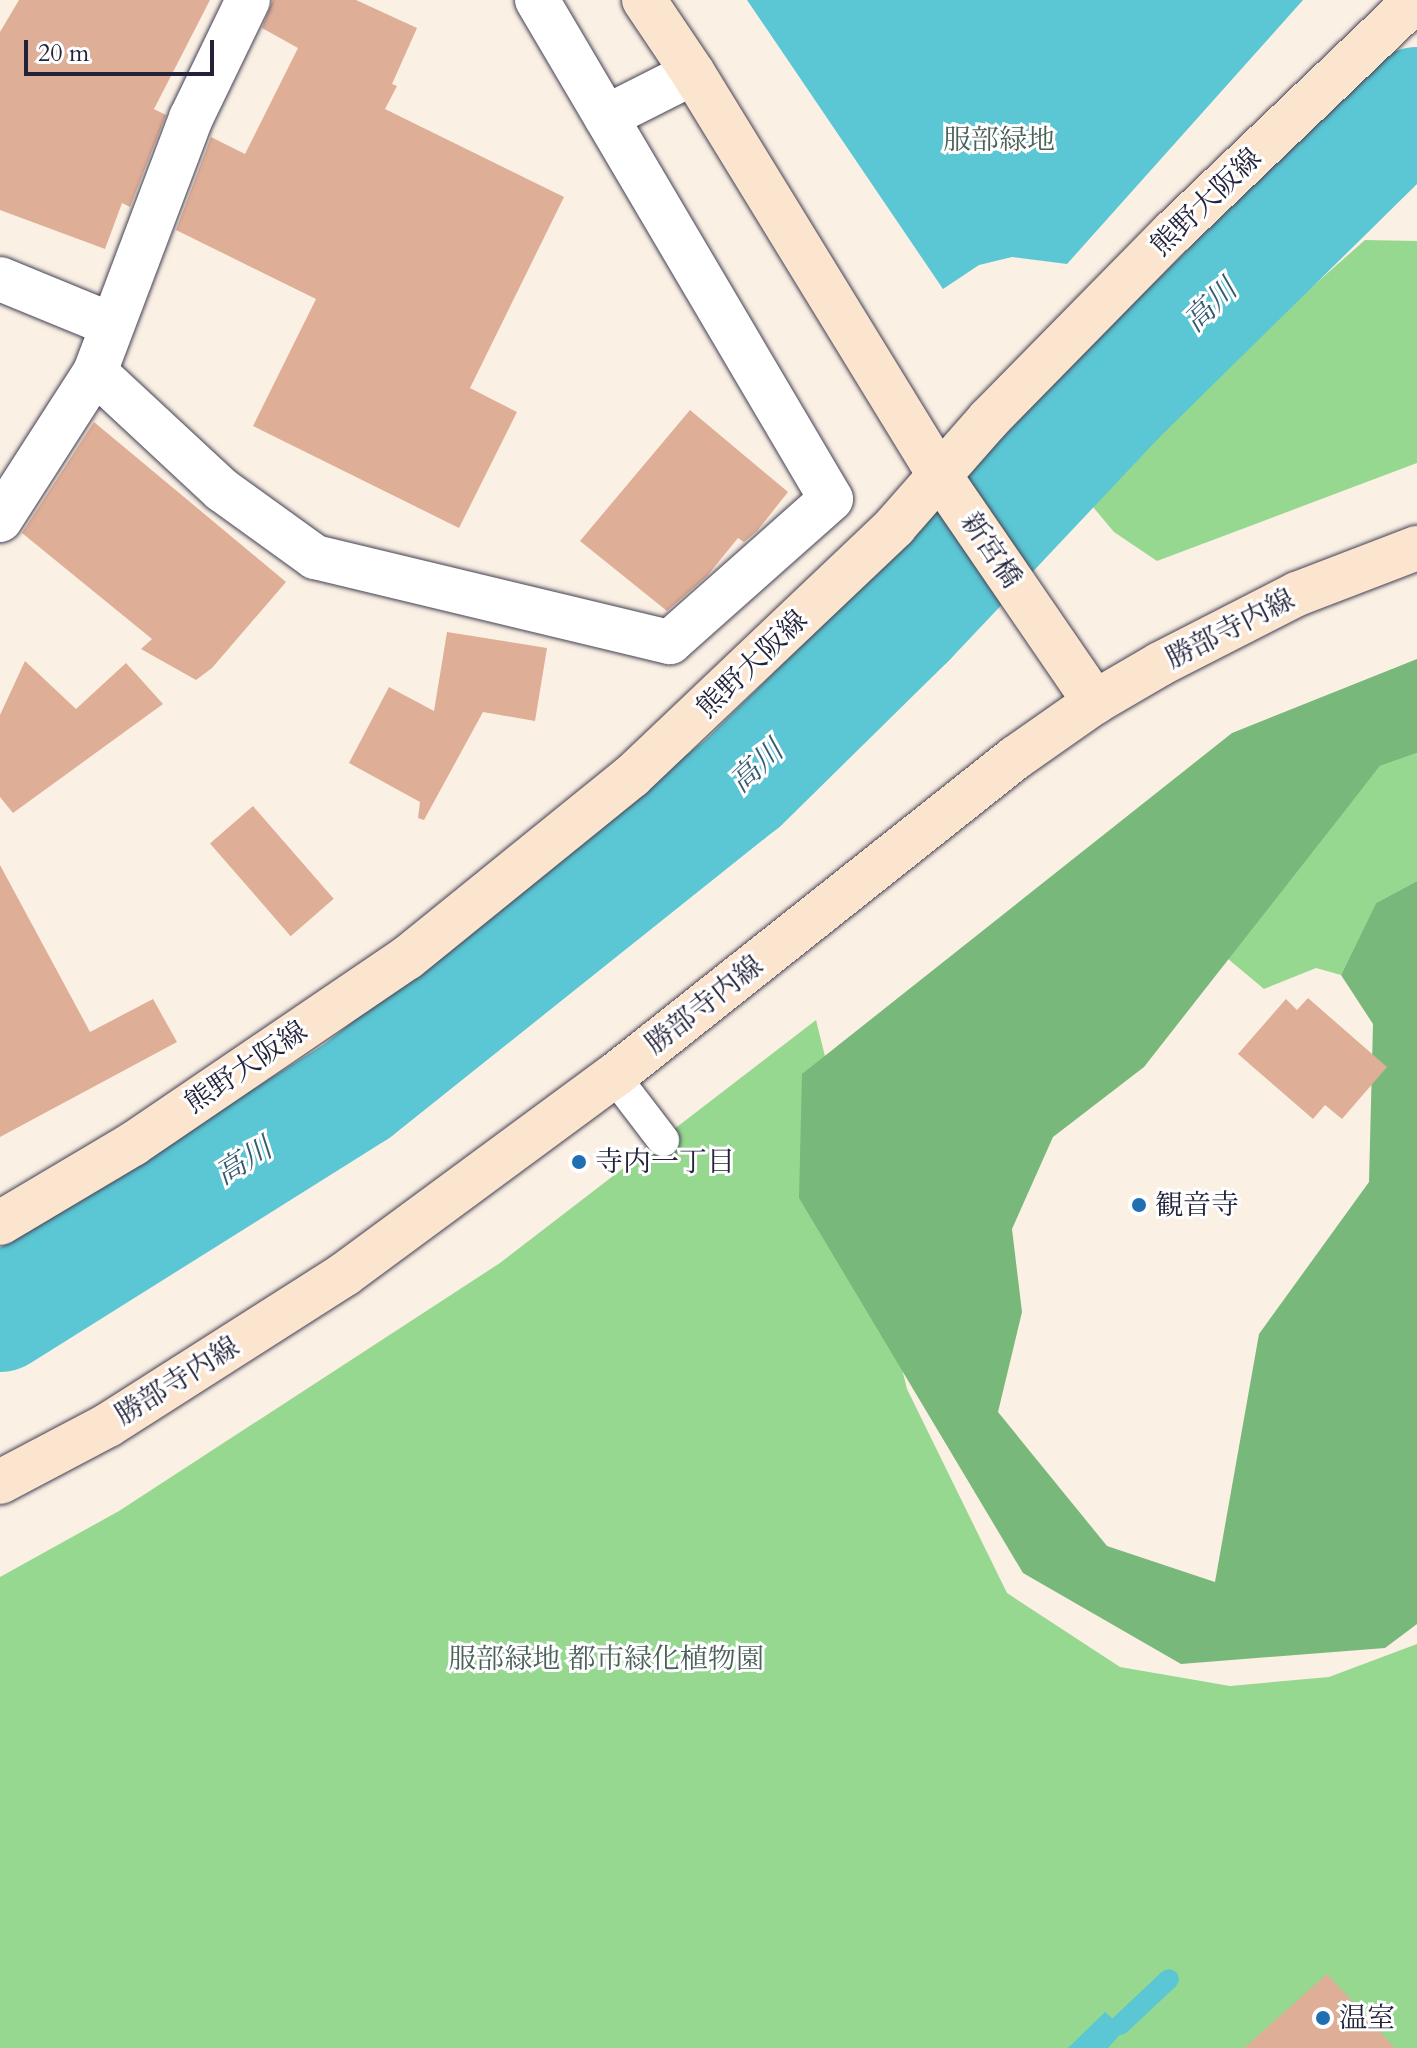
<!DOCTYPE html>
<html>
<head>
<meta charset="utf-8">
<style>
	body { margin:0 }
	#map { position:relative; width:1417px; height:2048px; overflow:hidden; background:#fbf0e4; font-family:Cardo,"Noto Serif JP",serif }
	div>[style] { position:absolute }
	.green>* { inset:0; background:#96d890 }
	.forest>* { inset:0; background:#78b87a }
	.water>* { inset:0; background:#5bc6d4 }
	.stream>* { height:20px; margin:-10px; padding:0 10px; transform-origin:10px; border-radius:10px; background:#5bc6d4 }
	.river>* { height:114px; margin:-57px; padding:0 57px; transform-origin:57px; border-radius:57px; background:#5bc6d4 }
	.building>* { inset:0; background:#dfae97; transform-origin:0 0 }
	.roads { filter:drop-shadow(0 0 2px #434154) drop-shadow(0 0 2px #434154) }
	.lane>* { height:32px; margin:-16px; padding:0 16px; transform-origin:16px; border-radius:16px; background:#fff }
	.street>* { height:44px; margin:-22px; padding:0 22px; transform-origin:22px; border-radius:22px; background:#fff }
	.secondary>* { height:44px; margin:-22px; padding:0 22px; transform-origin:22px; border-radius:22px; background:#fce5cf }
	.dots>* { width:22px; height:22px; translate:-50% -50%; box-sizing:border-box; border:4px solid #fff; border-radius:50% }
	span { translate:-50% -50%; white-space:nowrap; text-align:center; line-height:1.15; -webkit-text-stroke:6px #fff; paint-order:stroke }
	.park-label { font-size:28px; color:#4b6259 }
	.street-label { font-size:28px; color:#22223b }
	.poi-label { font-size:28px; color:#22223b }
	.left { translate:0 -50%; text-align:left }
	.water-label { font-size:30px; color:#365b71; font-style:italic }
	.scale { position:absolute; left:24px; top:40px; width:190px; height:36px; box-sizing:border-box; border:4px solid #22223b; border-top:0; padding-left:10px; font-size:24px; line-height:28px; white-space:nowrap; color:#22223b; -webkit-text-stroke:6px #fff; paint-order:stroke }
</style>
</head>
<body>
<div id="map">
	<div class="green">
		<div style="clip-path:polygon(1365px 240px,1417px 241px,1417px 463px,1157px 561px,1114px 532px,1088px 501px,1134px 444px)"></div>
		<div style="clip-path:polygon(1417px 753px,1417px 881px,1376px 903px,1341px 975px,1316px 968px,1264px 989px,1227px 958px,1380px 766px)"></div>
		<div style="clip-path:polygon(816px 1020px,907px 1389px,1007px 1593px,1120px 1667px,1230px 1686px,1329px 1677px,1417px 1644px,1417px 2048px,0 2048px,0 1577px,119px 1511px,500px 1263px)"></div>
	</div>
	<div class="forest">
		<div style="clip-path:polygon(1417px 659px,1417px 753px,1380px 766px,1144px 1067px,1053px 1137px,1012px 1229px,1022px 1312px,998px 1412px,1107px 1546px,1215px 1582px,1259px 1334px,1369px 1182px,1373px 1024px,1341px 975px,1376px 903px,1417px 881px,1417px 1624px,1385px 1648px,1181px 1664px,1023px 1573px,799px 1198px,802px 1074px,1232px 733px)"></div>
	</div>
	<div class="water">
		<div style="clip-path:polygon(747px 0,1303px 0,1067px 264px,1012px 257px,979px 265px,943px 289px)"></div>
		<div style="clip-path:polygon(1105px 2012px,1125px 2029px,1108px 2048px,1068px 2048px)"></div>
	</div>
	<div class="stream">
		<div style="left:1120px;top:2025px;width:67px;rotate:-43.2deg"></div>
	</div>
	<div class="river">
		<div style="left:0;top:1315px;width:421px;rotate:-32.1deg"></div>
		<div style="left:357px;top:1091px;width:492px;rotate:-38.6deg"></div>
		<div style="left:742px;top:784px;width:233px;rotate:-44.5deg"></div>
		<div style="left:908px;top:621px;width:305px;rotate:-46.7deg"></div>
		<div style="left:1117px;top:399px;width:421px;rotate:-44.5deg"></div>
	</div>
	<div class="building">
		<div style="clip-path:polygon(19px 0,210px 0,154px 109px,166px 115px,130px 207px,122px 203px,105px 249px,0 210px,0 32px)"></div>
		<div style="clip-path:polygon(273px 0,356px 0,417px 28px,392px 84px,397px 86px,385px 109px,564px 197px,470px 388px,517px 412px,459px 528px,253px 426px,316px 299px,176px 230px,211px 137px,245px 154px,298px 48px,262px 28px)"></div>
		<div style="clip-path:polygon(690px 410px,788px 492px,757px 531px,744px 542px,738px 538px,707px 576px,667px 611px,580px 541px)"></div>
		<div style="clip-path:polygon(94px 422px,286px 582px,212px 668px,196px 680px,141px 649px,152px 639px,22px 533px)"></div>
		<div style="clip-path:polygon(447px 632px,547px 648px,535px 721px,483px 712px,424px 820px,418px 818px,420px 802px,349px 763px,389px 687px,434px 711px)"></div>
		<div style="clip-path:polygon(25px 661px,76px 709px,126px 663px,163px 704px,13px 813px,0 797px,0 715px)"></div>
		<div style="left:253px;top:806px;width:123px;height:57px;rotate:49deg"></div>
		<div style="clip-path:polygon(0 865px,90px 1032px,153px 999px,177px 1042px,0 1137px)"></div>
		<div style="clip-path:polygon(1308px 998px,1387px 1067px,1342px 1119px,1325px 1105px,1313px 1119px,1238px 1054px,1286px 999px,1297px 1010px)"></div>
		<div style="clip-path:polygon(1327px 1974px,1395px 2048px,1244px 2048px)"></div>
	</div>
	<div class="roads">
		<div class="lane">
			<div style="left:614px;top:1076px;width:81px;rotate:52.6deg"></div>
		</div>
		<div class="street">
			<div style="left:606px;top:117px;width:97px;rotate:-26.8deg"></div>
			<div style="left:0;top:279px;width:121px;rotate:22.3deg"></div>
			<div style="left:95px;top:372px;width:173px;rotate:42.9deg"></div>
			<div style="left:222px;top:490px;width:115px;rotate:35.8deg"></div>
			<div style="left:315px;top:557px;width:365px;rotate:13.5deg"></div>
			<div style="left:670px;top:642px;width:215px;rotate:-41.6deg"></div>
			<div style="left:831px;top:499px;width:579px;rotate:-120.51deg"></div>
			<div style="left:0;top:520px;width:176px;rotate:-57.3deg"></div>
			<div style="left:95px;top:372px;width:272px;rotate:-69.3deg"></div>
			<div style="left:191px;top:118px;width:131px;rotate:-64.2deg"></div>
		</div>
		<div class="secondary">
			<div style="left:644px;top:0;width:88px;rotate:56.1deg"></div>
			<div style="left:693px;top:73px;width:469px;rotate:58.5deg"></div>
			<div style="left:938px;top:473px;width:278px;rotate:55.6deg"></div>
			<div style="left:0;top:1223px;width:155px;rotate:-30.7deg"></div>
			<div style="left:133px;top:1144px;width:331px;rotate:-34.2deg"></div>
			<div style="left:407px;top:958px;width:289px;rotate:-39deg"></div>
			<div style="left:632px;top:776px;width:363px;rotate:-43.5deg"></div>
			<div style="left:895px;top:526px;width:142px;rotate:-48.7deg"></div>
			<div style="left:989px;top:419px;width:262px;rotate:-45.5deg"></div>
			<div style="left:1173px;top:232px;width:336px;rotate:-43.7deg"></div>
			<div style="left:0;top:1482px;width:122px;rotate:-27.8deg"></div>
			<div style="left:108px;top:1425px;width:281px;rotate:-32.5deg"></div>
			<div style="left:345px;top:1274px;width:334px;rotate:-36.4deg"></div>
			<div style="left:614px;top:1076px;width:512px;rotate:-38.42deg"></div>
			<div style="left:1015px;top:758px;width:98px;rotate:-35deg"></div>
			<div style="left:1095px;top:702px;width:75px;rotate:-30.3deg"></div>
			<div style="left:1160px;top:664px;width:154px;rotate:-27.1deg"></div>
			<div style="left:1297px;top:594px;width:129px;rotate:-21deg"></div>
		</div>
	</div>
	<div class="dots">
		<div style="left:579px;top:1162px;background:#1f6fb2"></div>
		<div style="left:1139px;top:1205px;background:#1f6fb2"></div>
		<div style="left:1323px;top:2018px;background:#1f6fb2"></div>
	</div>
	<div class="park-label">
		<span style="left:999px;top:140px">服部緑地</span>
		<span style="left:606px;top:1659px">服部緑地 都市緑化植物園</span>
	</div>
	<div class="street-label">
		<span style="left:1206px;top:202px;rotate:-44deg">熊野大阪線</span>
		<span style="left:991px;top:550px;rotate:56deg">新宮橋</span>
		<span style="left:1230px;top:629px;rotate:-27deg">勝部寺内線</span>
		<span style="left:752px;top:664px;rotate:-44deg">熊野大阪線</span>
		<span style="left:704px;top:1005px;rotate:-38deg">勝部寺内線</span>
		<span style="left:246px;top:1067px;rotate:-34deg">熊野大阪線</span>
		<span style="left:177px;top:1381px;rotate:-32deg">勝部寺内線</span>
	</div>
	<div class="poi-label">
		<span class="left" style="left:595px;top:1162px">寺内一丁目</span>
		<span class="left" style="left:1155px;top:1205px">観音寺</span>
		<span class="left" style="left:1339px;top:2018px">温室</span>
	</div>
	<div class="water-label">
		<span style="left:1211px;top:306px;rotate:-44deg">高川</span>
		<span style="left:757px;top:767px;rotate:-43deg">高川</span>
		<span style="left:244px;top:1162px;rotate:-32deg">高川</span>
	</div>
	<div class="scale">20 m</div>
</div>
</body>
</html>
